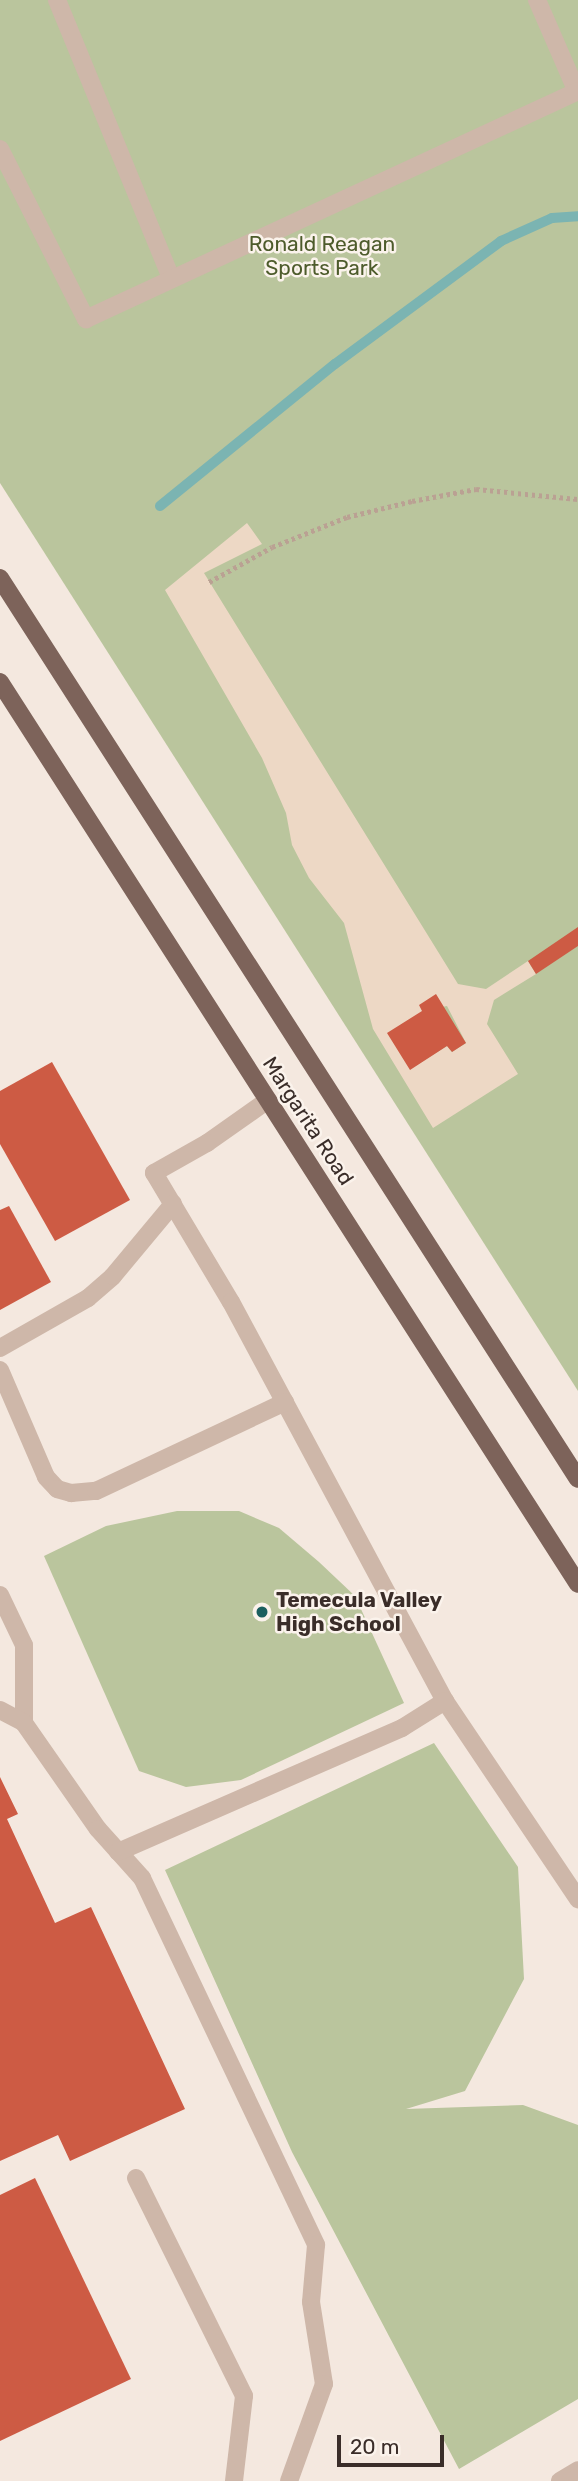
<!DOCTYPE html>
<html>
<head>
<meta charset="utf-8">
<style>
	body { margin:0 }
	#map { position:relative; width:578px; height:2481px; overflow:hidden; background:#f4e8df; font-family:Rubik,sans-serif }
	div>[style] { position:absolute }
	.green>* { inset:0; background:#bac59d }
	.plaza>* { inset:0; background:#edd8c5 }
	.stream>* { height:10px; margin:-5px; padding:0 5px; transform-origin:5px; border-radius:5px; background:#7bb4b2 }
	.building>* { inset:0; background:#cd5b44 }
	.path>* { height:4.5px; margin-top:-2.25px; transform-origin:0; background:repeating-linear-gradient(90deg,#baa193 0 3.5px,transparent 0 7px) }
	.minor>* { height:18px; margin:-9px; padding:0 9px; transform-origin:9px; border-radius:9px; background:#ceb7a9 }
	.major>* { height:18px; margin:-9px; padding:0 9px; transform-origin:9px; border-radius:9px; background:#7d635a }
	.dots>* { width:19px; height:19px; translate:-50% -50%; box-sizing:border-box; border:4px solid #fbf3ec; border-radius:50% }
	span { translate:-50% -50%; white-space:nowrap; text-align:center; line-height:1.15; -webkit-text-stroke:5px #fbf3ec; paint-order:stroke }
	.park-label { font-size:21px; color:#4d5b2b }
	.street-label { font-size:21px; color:#3a2d29 }
	.poi-label { font-size:21px; color:#3a2d29; font-weight:700 }
	.left { translate:0 -50%; text-align:left }
	.scale { position:absolute; left:337px; top:2435px; width:107px; height:32px; box-sizing:border-box; border:4px solid #3a2d29; border-top:0; padding-left:9px; font-size:21px; line-height:24px; white-space:nowrap; color:#3a2d29; -webkit-text-stroke:5px #fbf3ec; paint-order:stroke }
</style>
</head>
<body>
<div id="map">
	<div class="green">
		<div style="clip-path:polygon(0 0,578px 0,578px 1391px,0 483px)"></div>
		<div style="clip-path:polygon(177px 1511px,239px 1511px,279px 1528px,319px 1562px,355px 1596px,404px 1703px,241px 1780px,186px 1787px,139px 1771px,44px 1556px,106px 1526px)"></div>
		<div style="clip-path:polygon(434px 1743px,518px 1867px,524px 1979px,465px 2091px,406px 2109px,523px 2105px,578px 2125px,578px 2399px,459px 2469px,292px 2152px,165px 1870px)"></div>
	</div>
	<div class="plaza">
		<div style="clip-path:polygon(evenodd,247px 523px,262px 544px,204px 573px,458px 984px,486px 989px,528px 961px,536px 974px,494px 1000px,487px 1024px,518px 1074px,433px 1128px,373px 1029px,344px 923px,309px 878px,292px 845px,286px 813px,262px 758px,165px 590px,247px 523px,447px 1006px,466px 1043px,452px 1052px,447px 1046px,410px 1069px,422px 1011px,447px 1006px)"></div>
	</div>
	<div class="stream">
		<div style="left:160px;top:506px;width:225px;rotate:-39.1deg"></div>
		<div style="left:335px;top:364px;width:207px;rotate:-36.5deg"></div>
		<div style="left:501px;top:241px;width:56px;rotate:-24.3deg"></div>
		<div style="left:552px;top:218px;width:26px;rotate:-4deg"></div>
	</div>
	<div class="building">
		<div style="clip-path:polygon(578px 927px,578px 946px,536px 974px,528px 961px)"></div>
		<div style="clip-path:polygon(436px 994px,466px 1043px,452px 1052px,447px 1046px,410px 1070px,387px 1033px,422px 1011px,419px 1005px)"></div>
		<div style="clip-path:polygon(52px 1062px,130px 1200px,55px 1241px,0 1144px,0 1091px)"></div>
		<div style="clip-path:polygon(9px 1206px,51px 1282px,0 1310px,0 1210px)"></div>
		<div style="clip-path:polygon(0 1777px,18px 1814px,7px 1819px,55px 1923px,91px 1907px,185px 2109px,70px 2161px,58px 2135px,0 2161px)"></div>
		<div style="clip-path:polygon(35px 2178px,131px 2379px,0 2441px,0 2195px)"></div>
	</div>
	<div class="path">
		<div style="left:209px;top:582px;width:72px;rotate:-29.1deg"></div>
		<div style="left:272px;top:547px;width:81px;rotate:-21.8deg"></div>
		<div style="left:347px;top:517px;width:67px;rotate:-13.8deg"></div>
		<div style="left:412px;top:501px;width:65px;rotate:-10.6deg"></div>
		<div style="left:476px;top:489px;width:102px;rotate:5.6deg"></div>
	</div>
	<div class="minor">
		<div style="left:57px;top:0;width:300px;rotate:67.7deg"></div>
		<div style="left:537px;top:0;width:100px;rotate:66.5deg"></div>
		<div style="left:0;top:149px;width:191px;rotate:63.2deg"></div>
		<div style="left:86px;top:319px;width:542px;rotate:-24.86deg"></div>
		<div style="left:268px;top:1100px;width:75px;rotate:144.8deg"></div>
		<div style="left:207px;top:1143px;width:61px;rotate:150.5deg"></div>
		<div style="left:154px;top:1173px;width:150px;rotate:59.2deg"></div>
		<div style="left:231px;top:1302px;width:453px;rotate:61.8deg"></div>
		<div style="left:445px;top:1701px;width:239px;rotate:56.1deg"></div>
		<div style="left:0;top:1348px;width:101px;rotate:-29.6deg"></div>
		<div style="left:88px;top:1298px;width:33px;rotate:-41deg"></div>
		<div style="left:113px;top:1276px;width:94px;rotate:-50.2deg"></div>
		<div style="left:0;top:1370px;width:116px;rotate:66.7deg"></div>
		<div style="left:46px;top:1477px;width:16px;rotate:47deg"></div>
		<div style="left:57px;top:1489px;width:15px;rotate:16deg"></div>
		<div style="left:71px;top:1493px;width:25px;rotate:-5deg"></div>
		<div style="left:96px;top:1491px;width:209px;rotate:-25.2deg"></div>
		<div style="left:0;top:1595px;width:55px;rotate:64.4deg"></div>
		<div style="left:24px;top:1645px;width:78px;rotate:90deg"></div>
		<div style="left:24px;top:1723px;width:129px;rotate:55.1deg"></div>
		<div style="left:98px;top:1829px;width:66px;rotate:48.1deg"></div>
		<div style="left:142px;top:1878px;width:406px;rotate:64.6deg"></div>
		<div style="left:316px;top:2245px;width:57px;rotate:95deg"></div>
		<div style="left:311px;top:2302px;width:83px;rotate:81deg"></div>
		<div style="left:324px;top:2384px;width:103px;rotate:109.8deg"></div>
		<div style="left:0;top:1710px;width:27px;rotate:28deg"></div>
		<div style="left:118px;top:1852px;width:310px;rotate:-23.6deg"></div>
		<div style="left:402px;top:1728px;width:51px;rotate:-32.1deg"></div>
		<div style="left:136px;top:2178px;width:243px;rotate:63.6deg"></div>
		<div style="left:244px;top:2396px;width:86px;rotate:96.7deg"></div>
		<div style="left:560px;top:2481px;width:21px;rotate:-31deg"></div>
	</div>
	<div class="major">
		<div style="left:0;top:578px;width:1070px;rotate:57.32deg"></div>
		<div style="left:0;top:682px;width:1071px;rotate:57.35deg"></div>
	</div>
	<div class="dots">
		<div style="left:262px;top:1612px;background:#1c5f5f"></div>
	</div>
	<div class="park-label">
		<span style="left:322px;top:256px">Ronald Reagan<br>Sports Park</span>
	</div>
	<div class="street-label">
		<span style="left:308px;top:1121px;rotate:57deg">Margarita Road</span>
	</div>
	<div class="poi-label">
		<span class="left" style="left:276px;top:1612px">Temecula Valley<br>High School</span>
	</div>
	<div class="scale">20 m</div>
</div>
</body>
</html>
